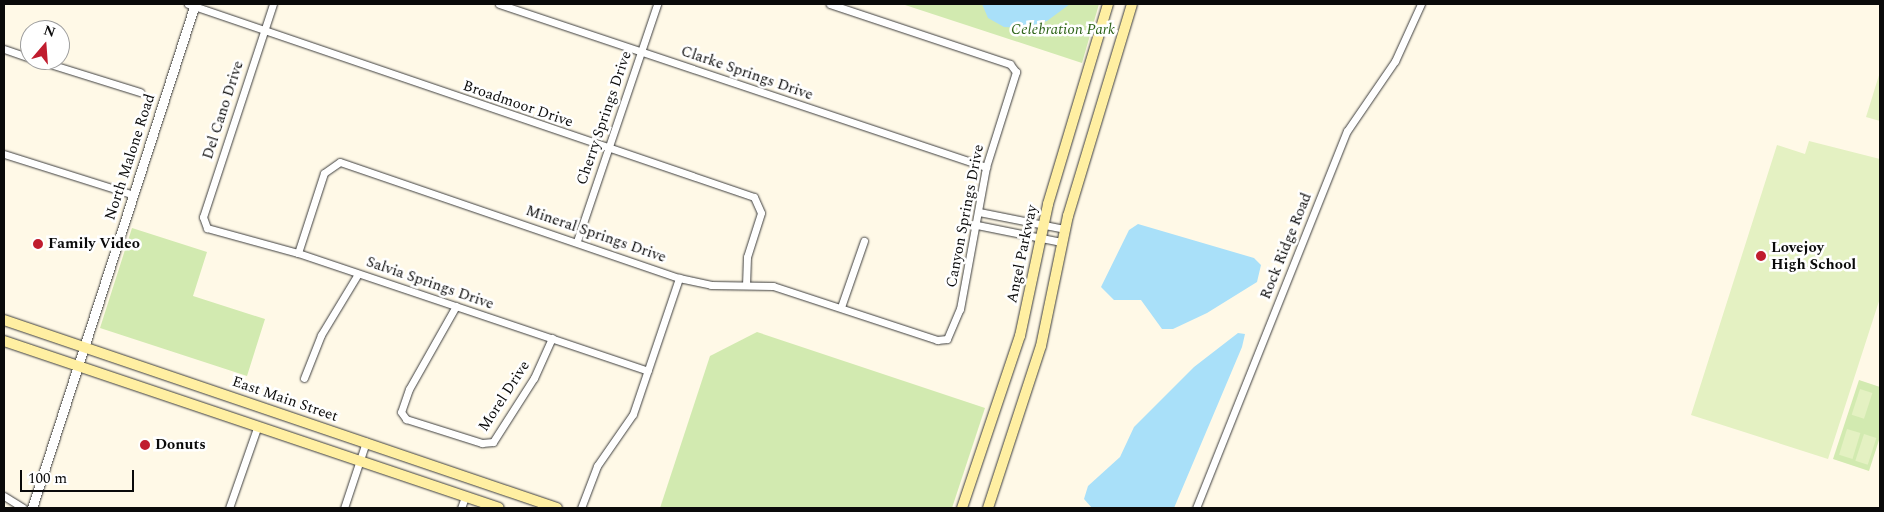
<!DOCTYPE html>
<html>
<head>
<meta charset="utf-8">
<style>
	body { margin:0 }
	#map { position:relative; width:1884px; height:512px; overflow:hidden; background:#fff9e7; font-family:Spectral,serif }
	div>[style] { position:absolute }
	.green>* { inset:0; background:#d2eab0 }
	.pitch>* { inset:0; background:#e4f1c2; transform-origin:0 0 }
	.water>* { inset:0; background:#a9e0f9 }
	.roads { filter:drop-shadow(0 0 1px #3d3d3d) drop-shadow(0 0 1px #3d3d3d) }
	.minor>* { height:7px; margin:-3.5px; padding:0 3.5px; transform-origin:3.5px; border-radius:3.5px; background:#fff }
	.tertiary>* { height:9px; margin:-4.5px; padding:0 4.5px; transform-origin:4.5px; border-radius:4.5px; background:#fff }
	.secondary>* { height:10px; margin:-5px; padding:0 5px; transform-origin:5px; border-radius:5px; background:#ffefa2 }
	.dots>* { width:14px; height:14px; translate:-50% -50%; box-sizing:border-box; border:2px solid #fff; border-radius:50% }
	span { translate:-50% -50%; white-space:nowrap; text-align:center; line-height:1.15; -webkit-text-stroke:5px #fff; paint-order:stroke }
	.park-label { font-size:15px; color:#2d6419; font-style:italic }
	.street-label { font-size:15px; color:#0a0a0a }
	.poi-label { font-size:15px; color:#0a0a0a; font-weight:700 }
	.left { translate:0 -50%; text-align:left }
	.frame { position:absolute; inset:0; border:5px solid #0a0a0a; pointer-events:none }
	.north { position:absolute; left:20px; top:20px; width:50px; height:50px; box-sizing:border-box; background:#fff; border:1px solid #9d9d9d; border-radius:50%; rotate:18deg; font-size:14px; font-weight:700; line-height:20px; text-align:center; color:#0a0a0a }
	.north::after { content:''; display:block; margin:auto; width:18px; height:22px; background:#c01c2e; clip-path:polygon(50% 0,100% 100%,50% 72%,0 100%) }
	.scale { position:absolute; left:20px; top:470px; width:114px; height:22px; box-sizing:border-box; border:2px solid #0a0a0a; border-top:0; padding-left:6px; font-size:15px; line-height:18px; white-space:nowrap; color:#0a0a0a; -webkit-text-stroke:4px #fff; paint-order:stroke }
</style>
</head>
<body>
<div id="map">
	<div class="green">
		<div style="clip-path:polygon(902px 4px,1099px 4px,1082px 63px)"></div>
		<div style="clip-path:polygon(132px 228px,207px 252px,193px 296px,265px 319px,247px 376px,100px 328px)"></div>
		<div style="clip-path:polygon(757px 332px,985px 408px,952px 508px,660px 508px,710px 356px)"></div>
		<div style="clip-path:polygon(1859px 380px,1880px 387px,1880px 437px,1869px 471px,1833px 459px)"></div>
	</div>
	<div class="pitch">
		<div style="clip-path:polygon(1880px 72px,1880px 121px,1866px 117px)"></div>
		<div style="clip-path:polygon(1809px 141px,1880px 159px,1880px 298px,1828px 459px,1691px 415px,1777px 145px,1805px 154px)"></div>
		<div style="left:1860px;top:389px;width:13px;height:27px;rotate:18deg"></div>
		<div style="left:1847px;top:429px;width:14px;height:27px;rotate:17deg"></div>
		<div style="left:1864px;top:434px;width:13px;height:28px;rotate:18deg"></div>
	</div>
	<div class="water">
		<div style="clip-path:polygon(982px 4px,1070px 4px,1047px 21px,1024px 28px,1004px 27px,988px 18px)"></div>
		<div style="clip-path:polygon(1138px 224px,1254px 258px,1261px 265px,1257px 282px,1207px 313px,1173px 329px,1162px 329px,1141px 300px,1114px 300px,1101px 287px,1129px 230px)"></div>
		<div style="clip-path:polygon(1238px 333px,1245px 334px,1242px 347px,1174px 508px,1092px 508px,1084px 499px,1088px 486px,1120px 457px,1134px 427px,1194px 367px)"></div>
	</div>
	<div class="roads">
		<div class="minor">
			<div style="left:188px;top:4px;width:598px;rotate:18.83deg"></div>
			<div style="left:754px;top:197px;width:17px;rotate:66deg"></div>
			<div style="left:761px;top:213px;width:46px;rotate:107.7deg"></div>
			<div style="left:747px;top:257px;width:27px;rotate:92deg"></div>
			<div style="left:273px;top:4px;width:224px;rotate:108.2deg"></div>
			<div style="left:203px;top:217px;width:12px;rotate:70deg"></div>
			<div style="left:207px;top:228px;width:94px;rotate:15.4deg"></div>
			<div style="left:298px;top:253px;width:369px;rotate:18.6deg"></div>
			<div style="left:499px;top:4px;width:514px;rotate:18.51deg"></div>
			<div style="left:4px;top:49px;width:28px;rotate:19deg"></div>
			<div style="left:37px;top:60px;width:108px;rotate:17.3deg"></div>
			<div style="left:4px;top:154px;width:133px;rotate:17.5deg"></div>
			<div style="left:979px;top:212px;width:88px;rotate:11.2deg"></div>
			<div style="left:977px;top:225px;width:86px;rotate:11.4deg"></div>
			<div style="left:577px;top:241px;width:250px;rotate:-71.3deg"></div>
			<div style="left:298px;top:253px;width:84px;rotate:-72deg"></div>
			<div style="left:324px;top:173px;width:19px;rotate:-35deg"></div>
			<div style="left:340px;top:162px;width:358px;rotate:18.9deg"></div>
			<div style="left:679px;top:278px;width:33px;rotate:12deg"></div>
			<div style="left:711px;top:285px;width:62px;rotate:0.9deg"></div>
			<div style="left:773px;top:286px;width:173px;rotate:18.2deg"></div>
			<div style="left:937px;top:340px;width:10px;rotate:-6deg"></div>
			<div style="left:947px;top:339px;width:33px;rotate:-67deg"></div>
			<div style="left:960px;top:309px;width:144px;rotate:-79.6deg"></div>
			<div style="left:986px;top:167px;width:100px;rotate:-72.5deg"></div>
			<div style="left:1016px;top:72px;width:10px;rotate:-127deg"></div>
			<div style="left:1010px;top:64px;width:190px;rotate:-161.6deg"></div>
			<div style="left:456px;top:306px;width:95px;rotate:119.5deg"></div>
			<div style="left:409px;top:389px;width:24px;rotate:109deg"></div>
			<div style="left:401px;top:412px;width:9px;rotate:54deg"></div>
			<div style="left:406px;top:419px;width:80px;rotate:17.5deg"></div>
			<div style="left:482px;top:443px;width:11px;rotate:-5deg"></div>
			<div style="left:493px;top:442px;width:76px;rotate:-57.4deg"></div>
			<div style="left:534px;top:378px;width:44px;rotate:-65.8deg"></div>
			<div style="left:841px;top:307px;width:70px;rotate:-70.8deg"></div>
			<div style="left:304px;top:378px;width:46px;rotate:-68.4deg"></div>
			<div style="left:321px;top:335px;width:71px;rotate:-58.8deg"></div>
			<div style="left:4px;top:496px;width:22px;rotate:32deg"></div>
			<div style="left:229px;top:508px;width:85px;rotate:-70.7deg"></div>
			<div style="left:344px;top:508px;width:70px;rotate:-71.6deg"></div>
			<div style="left:461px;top:508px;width:12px;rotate:-70deg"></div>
			<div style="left:581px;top:508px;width:45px;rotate:-69.1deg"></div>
			<div style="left:597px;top:466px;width:63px;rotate:-55.3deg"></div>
			<div style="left:633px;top:414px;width:144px;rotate:-71.3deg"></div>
			<div style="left:1196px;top:508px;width:406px;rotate:-68.2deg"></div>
			<div style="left:1347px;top:131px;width:85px;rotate:-55.6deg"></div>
			<div style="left:1395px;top:61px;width:63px;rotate:-65.5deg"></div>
		</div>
		<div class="tertiary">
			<div style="left:32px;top:508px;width:530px;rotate:-72.08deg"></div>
		</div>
		<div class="secondary">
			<div style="left:4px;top:320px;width:584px;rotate:18.78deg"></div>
			<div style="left:4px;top:341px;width:522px;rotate:18.64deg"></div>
			<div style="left:962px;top:508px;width:182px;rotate:-71.4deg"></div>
			<div style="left:1020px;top:336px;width:135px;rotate:-78deg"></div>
			<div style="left:1048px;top:204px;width:209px;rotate:-73.3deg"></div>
			<div style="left:988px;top:508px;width:170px;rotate:-71.9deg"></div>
			<div style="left:1041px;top:346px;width:133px;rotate:-78.3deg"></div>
			<div style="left:1068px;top:216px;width:221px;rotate:-73.2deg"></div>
		</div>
	</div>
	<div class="dots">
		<div style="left:38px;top:244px;background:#c01c2e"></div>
		<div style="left:1761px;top:256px;background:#c01c2e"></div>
		<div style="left:145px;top:445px;background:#c01c2e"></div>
	</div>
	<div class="park-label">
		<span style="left:1063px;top:30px">Celebration Park</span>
	</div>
	<div class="street-label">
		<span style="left:747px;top:73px;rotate:19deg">Clarke Springs Drive</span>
		<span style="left:518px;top:104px;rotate:19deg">Broadmoor Drive</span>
		<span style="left:223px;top:110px;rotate:-72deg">Del Cano Drive</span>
		<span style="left:604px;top:118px;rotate:-71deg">Cherry Springs Drive</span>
		<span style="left:130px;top:157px;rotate:-72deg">North Malone Road</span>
		<span style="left:965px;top:216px;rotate:-79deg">Canyon Springs Drive</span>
		<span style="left:596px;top:234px;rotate:19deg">Mineral Springs Drive</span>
		<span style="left:1286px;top:246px;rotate:-68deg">Rock Ridge Road</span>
		<span style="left:1022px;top:254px;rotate:-78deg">Angel Parkway</span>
		<span style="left:430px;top:283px;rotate:19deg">Salvia Springs Drive</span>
		<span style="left:504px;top:396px;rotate:-57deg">Morel Drive</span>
		<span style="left:285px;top:399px;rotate:19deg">East Main Street</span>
	</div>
	<div class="poi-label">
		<span class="left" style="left:48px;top:244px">Family Video</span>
		<span class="left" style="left:1771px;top:256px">Lovejoy<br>High School</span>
		<span class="left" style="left:155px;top:445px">Donuts</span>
	</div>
	<div class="frame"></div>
	<div class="north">N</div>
	<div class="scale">100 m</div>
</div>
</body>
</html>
